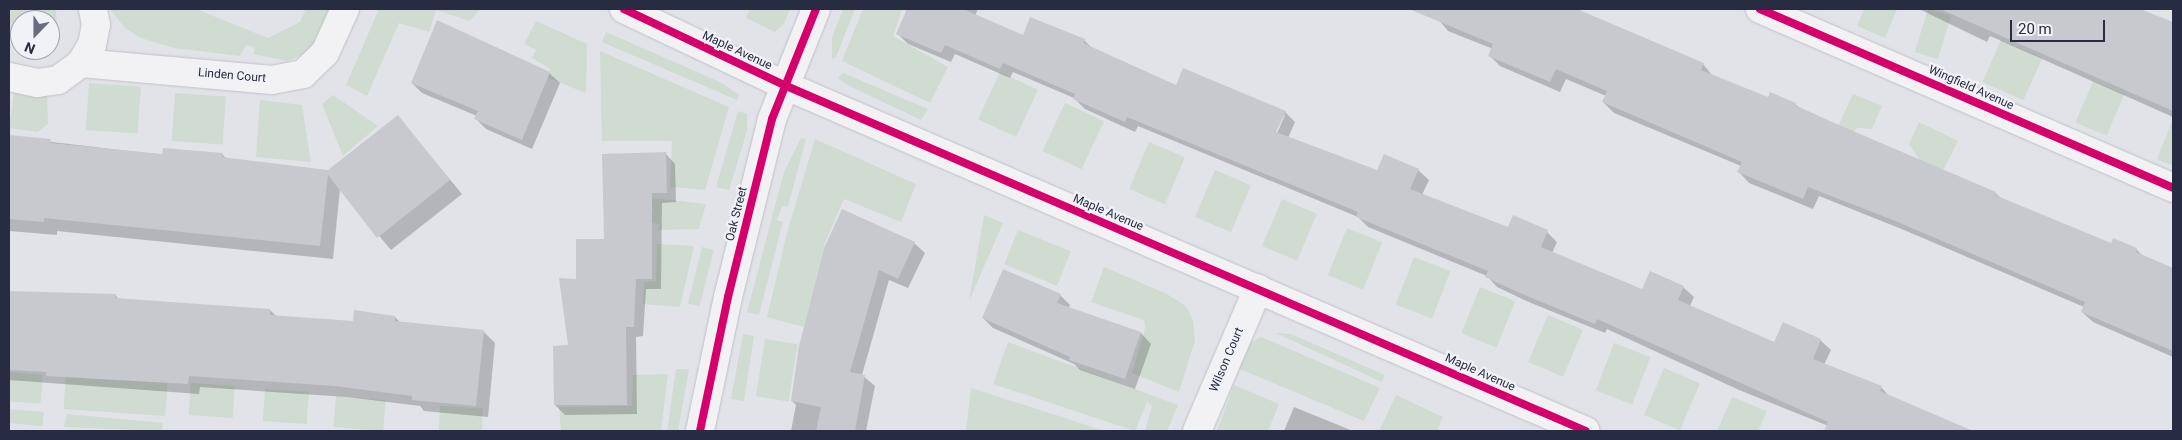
<!DOCTYPE html>
<html>
<head>
<meta charset="utf-8">
<style>
	body { margin:0 }
	#map { position:relative; width:2182px; height:440px; overflow:hidden; background:#e2e3e8; font-family:Roboto,sans-serif }
	div>[style] { position:absolute }
	.green>* { inset:0; background:#d0dbd2; transform-origin:0 0 }
	.shadow>* { inset:0; background:#0003 }
	.building>* { inset:0; background:#c8c9cf }
	.roads { filter:drop-shadow(0 0 1px #c0c1c6) drop-shadow(0 0 1px #c0c1c6) }
	.minor>* { height:28px; margin:-14px; padding:0 14px; transform-origin:14px; border-radius:14px; background:#f2f2f4 }
	.cycleway>* { height:8px; margin:-4px; padding:0 4px; transform-origin:4px; border-radius:4px; background:#d6006c }
	span { translate:-50% -50%; white-space:nowrap; text-align:center; line-height:1.15; -webkit-text-stroke:4.5px #f0f2f7; paint-order:stroke }
	.street-label { font-size:12px; color:#272c43 }
	.frame { position:absolute; inset:0; border:10px solid #272c43; pointer-events:none }
	.north { position:absolute; left:10px; top:10px; width:50px; height:50px; box-sizing:border-box; background:#f0f2f7; border:1px solid #a0a3af; border-radius:50%; rotate:202deg; font-size:14px; font-weight:700; line-height:20px; text-align:center; color:#272c43 }
	.north::after { content:''; display:block; margin:auto; width:18px; height:22px; background:#686c7d; clip-path:polygon(50% 0,100% 100%,50% 72%,0 100%) }
	.scale { position:absolute; left:2010px; top:20px; width:95px; height:22px; box-sizing:border-box; border:2px solid #272c43; border-top:0; padding-left:6px; font-size:15px; line-height:18px; white-space:nowrap; color:#272c43; -webkit-text-stroke:4px #f0f2f7; paint-order:stroke }
</style>
</head>
<body>
<div id="map">
	<div class="green">
		<div style="clip-path:polygon(9px 9px,56px 9px,57px 28px,50px 39px,50px 20px,20px 20px,20px 45px,9px 37px)"></div>
		<div style="clip-path:polygon(110px 9px,196px 9px,268px 38px,300px 22px,306px 9px,332px 9px,314px 49px,288px 61px,253px 54px,255px 48px,246px 45px,240px 56px,174px 48px,141px 38px,125px 28px)"></div>
		<div style="clip-path:polygon(379px 9px,480px 9px,470px 21px,436px 10px,429px 32px,399px 23px,367px 96px,346px 85px)"></div>
		<div style="clip-path:polygon(750px 9px,790px 9px,784px 24px,775px 32px,746px 18px)"></div>
		<div style="clip-path:polygon(843px 9px,855px 9px,836px 57px,832px 59px,832px 37px)"></div>
		<div style="clip-path:polygon(863px 9px,902px 9px,893px 36px,948px 67px,930px 103px,842px 61px)"></div>
		<div style="clip-path:polygon(1864px 9px,1897px 9px,1885px 38px,1857px 26px)"></div>
		<div style="left:1928px;top:9px;width:24px;height:45px;rotate:17deg"></div>
		<div style="clip-path:polygon(536px 21px,587px 44px,586px 93px,548px 78px,550px 69px,532px 58px,536px 50px,524px 44px)"></div>
		<div style="clip-path:polygon(606px 32px,722px 83px,739px 95px,737px 100px,602px 42px)"></div>
		<div style="left:2001px;top:40px;width:45px;height:46px;rotate:24deg"></div>
		<div style="clip-path:polygon(600px 51px,729px 107px,705px 190px,670px 187px,672px 141px,602px 141px)"></div>
		<div style="left:1000px;top:72px;width:42px;height:52px;rotate:25deg"></div>
		<div style="clip-path:polygon(843px 73px,928px 109px,921px 120px,845px 84px,838px 78px)"></div>
		<div style="left:2093px;top:81px;width:34px;height:45px;rotate:23deg"></div>
		<div style="left:89px;top:83px;width:52px;height:47px;rotate:4deg"></div>
		<div style="clip-path:polygon(14px 92px,32px 95px,47px 93px,48px 124px,38px 132px,9px 128px)"></div>
		<div style="left:175px;top:93px;width:51px;height:48px;rotate:4deg"></div>
		<div style="clip-path:polygon(1853px 94px,1882px 106px,1872px 129px,1857px 128px,1850px 137px,1836px 131px)"></div>
		<div style="clip-path:polygon(333px 95px,378px 126px,343px 156px,322px 104px)"></div>
		<div style="clip-path:polygon(260px 100px,302px 105px,311px 162px,256px 157px)"></div>
		<div style="left:1065px;top:103px;width:43px;height:53px;rotate:25deg"></div>
		<div style="clip-path:polygon(738px 111px,747px 114px,747px 131px,729px 190px,716px 187px)"></div>
		<div style="clip-path:polygon(2173px 119px,2173px 166px,2157px 159px)"></div>
		<div style="clip-path:polygon(1919px 122px,1958px 141px,1931px 194px,1922px 163px,1909px 144px)"></div>
		<div style="clip-path:polygon(801px 138px,806px 139px,788px 207px,782px 206px,777px 220px,783px 222px,759px 315px,747px 312px,784px 172px)"></div>
		<div style="clip-path:polygon(815px 139px,916px 184px,901px 222px,844px 199px,824px 245px,826px 251px,804px 327px,767px 317px,787px 233px)"></div>
		<div style="left:1149px;top:142px;width:39px;height:51px;rotate:23deg"></div>
		<div style="left:1215px;top:170px;width:39px;height:51px;rotate:23deg"></div>
		<div style="clip-path:polygon(643px 197px,706px 204px,699px 229px,657px 230px,660px 224px,651px 223px,653px 208px,603px 206px,606px 199px)"></div>
		<div style="left:1282px;top:199px;width:38px;height:51px;rotate:23deg"></div>
		<div style="clip-path:polygon(984px 215px,1003px 223px,969px 301px)"></div>
		<div style="left:1347px;top:228px;width:38px;height:51px;rotate:22deg"></div>
		<div style="left:1018px;top:230px;width:57px;height:37px;rotate:22deg"></div>
		<div style="clip-path:polygon(657px 244px,694px 246px,680px 307px,643px 304px,644px 282px,656px 281px)"></div>
		<div style="left:702px;top:247px;width:12px;height:58px;rotate:14deg"></div>
		<div style="left:1414px;top:257px;width:39px;height:51px;rotate:21deg"></div>
		<div style="clip-path:polygon(1104px 267px,1167px 294px,1186px 306px,1193px 320px,1195px 340px,1179px 392px,1132px 373px,1145px 328px,1144px 320px,1091px 302px)"></div>
		<div style="left:1480px;top:287px;width:38px;height:50px;rotate:22deg"></div>
		<div style="left:1548px;top:315px;width:38px;height:51px;rotate:23deg"></div>
		<div style="clip-path:polygon(1276px 333px,1291px 334px,1385px 375px,1382px 382px)"></div>
		<div style="clip-path:polygon(743px 334px,754px 336px,744px 401px,731px 399px)"></div>
		<div style="clip-path:polygon(1261px 337px,1380px 388px,1364px 421px,1237px 368px,1248px 344px)"></div>
		<div style="left:765px;top:339px;width:33px;height:58px;rotate:9deg"></div>
		<div style="clip-path:polygon(1008px 342px,1178px 405px,1167px 431px,1145px 431px,1152px 406px,1147px 402px,1135px 431px,993px 384px)"></div>
		<div style="left:1614px;top:343px;width:39px;height:51px;rotate:21deg"></div>
		<div style="left:1664px;top:368px;width:39px;height:51px;rotate:23deg"></div>
		<div style="clip-path:polygon(676px 369px,689px 369px,678px 431px,667px 431px)"></div>
		<div style="left:9px;top:372px;width:34px;height:29px;rotate:5deg"></div>
		<div style="left:66px;top:374px;width:102px;height:35px;rotate:4deg"></div>
		<div style="clip-path:polygon(668px 374px,661px 431px,561px 431px,559px 407px,632px 406px,633px 375px)"></div>
		<div style="left:191px;top:383px;width:44px;height:32px;rotate:4deg"></div>
		<div style="clip-path:polygon(1234px 385px,1279px 404px,1268px 431px,1217px 431px)"></div>
		<div style="clip-path:polygon(971px 388px,1062px 417px,1104px 431px,966px 431px)"></div>
		<div style="left:265px;top:389px;width:44px;height:32px;rotate:4deg"></div>
		<div style="clip-path:polygon(1396px 395px,1443px 417px,1437px 431px,1379px 431px)"></div>
		<div style="left:336px;top:396px;width:50px;height:31px;rotate:5deg"></div>
		<div style="clip-path:polygon(1732px 397px,1767px 411px,1758px 431px,1717px 431px)"></div>
		<div style="left:440px;top:406px;width:43px;height:25px;rotate:3deg"></div>
		<div style="left:9px;top:409px;width:35px;height:14px;rotate:5deg"></div>
		<div style="clip-path:polygon(67px 414px,163px 423px,162px 431px,64px 427px)"></div>
	</div>
	<div class="shadow">
		<div style="clip-path:polygon(evenodd,908px 9px,978px 9px,975px 16px,1023px 37px,1084px 40px,1093px 49px,1176px 86px,1285px 112px,1295px 122px,1288px 138px,1378px 172px,1418px 170px,1429px 180px,1422px 195px,1508px 229px,1514px 216px,1547px 232px,1557px 242px,1552px 253px,1642px 290px,1683px 287px,1694px 297px,1690px 306px,1775px 343px,1820px 340px,1831px 350px,1824px 365px,1881px 387px,1890px 397px,1949px 422px,1958px 431px,1841px 431px,1739px 390px,1607px 329px,1605px 333px,1531px 303px,1497px 287px,1487px 276px,1368px 227px,1358px 217px,1138px 126px,1135px 132px,1085px 109px,1074px 98px,1013px 72px,1010px 78px,955px 54px,951px 62px,908px 44px,898px 34px,908px 9px,1282px 115px,1285px 115px,1275px 138px,1272px 137px,1282px 115px)"></div>
		<div style="clip-path:polygon(1414px 9px,1574px 9px,1703px 64px,1713px 76px,1769px 99px,1795px 104px,1801px 109px,1995px 193px,2001px 198px,2111px 244px,2136px 249px,2144px 257px,2173px 270px,2173px 357px,2093px 322px,2082px 312px,2084px 307px,1904px 230px,1819px 196px,1813px 209px,1749px 183px,1739px 172px,1741px 166px,1614px 113px,1603px 102px,1606px 96px,1566px 79px,1560px 92px,1500px 66px,1490px 56px,1493px 49px,1448px 31px,1438px 19px)"></div>
		<div style="clip-path:polygon(1919px 9px,2139px 9px,2173px 24px,2173px 117px,1990px 36px,1987px 42px)"></div>
		<div style="clip-path:polygon(438px 22px,549px 73px,560px 83px,532px 149px,486px 129px,476px 119px,477px 116px,422px 93px,412px 83px)"></div>
		<div style="clip-path:polygon(398px 117px,462px 194px,391px 250px,340px 189px,333px 259px,57px 231px,57px 235px,9px 231px,9px 137px,164px 155px,222px 154px,227px 159px,329px 171px)"></div>
		<div style="clip-path:polygon(665px 153px,675px 164px,676px 202px,662px 203px,661px 289px,646px 289px,643px 336px,636px 337px,637px 414px,565px 415px,555px 405px,569px 347px,577px 280px)"></div>
		<div style="clip-path:polygon(842px 210px,914px 243px,925px 253px,908px 288px,889px 280px,862px 375px,875px 386px,866px 431px,791px 431px,796px 405px,792px 401px)"></div>
		<div style="clip-path:polygon(9px 292px,115px 295px,120px 300px,270px 310px,276px 316px,354px 322px,395px 317px,401px 323px,483px 331px,495px 343px,488px 417px,424px 411px,420px 406px,347px 397px,200px 387px,199px 394px,9px 380px)"></div>
		<div style="clip-path:polygon(1060px 295px,1070px 305px,1068px 309px,1141px 333px,1151px 344px,1135px 389px,1080px 370px,1074px 364px,993px 328px,983px 318px)"></div>
		<div style="clip-path:polygon(1294px 407px,1353px 431px,1284px 431px)"></div>
	</div>
	<div class="building">
		<div style="clip-path:polygon(907px 9px,963px 9px,1023px 35px,1030px 17px,1085px 39px,1083px 43px,1176px 85px,1183px 68px,1286px 111px,1276px 132px,1377px 170px,1384px 154px,1419px 169px,1410px 189px,1508px 227px,1513px 215px,1548px 230px,1541px 247px,1642px 289px,1650px 271px,1684px 286px,1678px 300px,1774px 342px,1783px 322px,1821px 339px,1813px 359px,1882px 386px,1880px 391px,1973px 431px,1824px 431px,1828px 422px,1597px 319px,1595px 324px,1520px 293px,1485px 277px,1488px 271px,1356px 217px,1358px 212px,1127px 117px,1125px 122px,1073px 99px,1075px 94px,1003px 63px,1000px 69px,945px 45px,941px 53px,896px 34px)"></div>
		<div style="clip-path:polygon(1409px 9px,1577px 9px,1704px 63px,1701px 70px,1768px 97px,1770px 92px,1796px 103px,1795px 105px,1834px 123px,1996px 192px,1995px 195px,2111px 243px,2113px 238px,2137px 248px,2136px 252px,2173px 268px,2173px 351px,2081px 312px,2085px 302px,1893px 220px,1808px 187px,1803px 199px,1737px 172px,1742px 162px,1602px 102px,1607px 91px,1556px 69px,1550px 82px,1488px 56px,1493px 44px)"></div>
		<div style="clip-path:polygon(1940px 9px,2140px 9px,2173px 22px,2173px 111px)"></div>
		<div style="clip-path:polygon(437px 20px,550px 72px,522px 140px,474px 119px,478px 111px,411px 83px)"></div>
		<div style="clip-path:polygon(398px 115px,450px 180px,377px 238px,328px 175px,320px 246px,44px 218px,44px 222px,9px 219px,9px 135px,51px 139px,50px 143px,162px 154px,163px 148px,223px 153px,222px 157px,328px 170px)"></div>
		<div style="clip-path:polygon(666px 152px,667px 193px,652px 193px,652px 279px,636px 279px,634px 327px,626px 327px,627px 405px,554px 405px,553px 346px,568px 345px,559px 278px,576px 279px,576px 239px,604px 239px,602px 154px)"></div>
		<div style="clip-path:polygon(842px 209px,915px 242px,898px 279px,879px 270px,850px 372px,865px 375px,855px 431px,816px 431px,821px 407px,791px 401px,799px 346px,825px 246px)"></div>
		<div style="clip-path:polygon(1003px 269px,1061px 294px,1057px 303px,1141px 332px,1125px 379px,1069px 360px,1070px 357px,982px 318px)"></div>
		<div style="clip-path:polygon(9px 291px,116px 294px,115px 298px,270px 309px,270px 315px,353px 321px,354px 310px,395px 316px,395px 321px,484px 330px,476px 406px,412px 400px,412px 396px,335px 386px,189px 376px,188px 384px,46px 376px,46px 372px,9px 370px)"></div>
	</div>
	<div class="roads">
		<div class="minor">
			<div style="left:624px;top:9px;width:177px;rotate:25.4deg"></div>
			<div style="left:784px;top:85px;width:873px;rotate:23.34deg"></div>
			<div style="left:1760px;top:9px;width:450px;rotate:23.4deg"></div>
			<div style="left:81px;top:63px;width:192px;rotate:5.1deg"></div>
			<div style="left:272px;top:80px;width:32px;rotate:-11deg"></div>
			<div style="left:303px;top:74px;width:30px;rotate:-44deg"></div>
			<div style="left:325px;top:53px;width:48px;rotate:-65.6deg"></div>
			<div style="left:9px;top:77px;width:29px;rotate:12deg"></div>
			<div style="left:37px;top:83px;width:21px;rotate:-8deg"></div>
			<div style="left:58px;top:80px;width:29px;rotate:-36deg"></div>
			<div style="left:81px;top:63px;width:21px;rotate:-59deg"></div>
			<div style="left:92px;top:45px;width:20px;rotate:-79deg"></div>
			<div style="left:96px;top:25px;width:16px;rotate:-101deg"></div>
			<div style="left:700px;top:431px;width:137px;rotate:-78.2deg"></div>
			<div style="left:728px;top:297px;width:183px;rotate:-76.1deg"></div>
			<div style="left:772px;top:119px;width:118px;rotate:-68.2deg"></div>
			<div style="left:1197px;top:431px;width:155px;rotate:-66.8deg"></div>
		</div>
	</div>
	<div class="cycleway">
		<div style="left:624px;top:9px;width:177px;rotate:25.4deg"></div>
		<div style="left:784px;top:85px;width:873px;rotate:23.34deg"></div>
		<div style="left:1760px;top:9px;width:450px;rotate:23.4deg"></div>
		<div style="left:700px;top:431px;width:137px;rotate:-78.2deg"></div>
		<div style="left:728px;top:297px;width:183px;rotate:-76.1deg"></div>
		<div style="left:772px;top:119px;width:118px;rotate:-68.2deg"></div>
	</div>
	<div class="street-label">
		<span style="left:737px;top:51px;rotate:25deg">Maple Avenue</span>
		<span style="left:232px;top:76px;rotate:5deg">Linden Court</span>
		<span style="left:1971px;top:88px;rotate:24deg">Wingfield Avenue</span>
		<span style="left:1108px;top:213px;rotate:23deg">Maple Avenue</span>
		<span style="left:737px;top:214px;rotate:-76deg">Oak Street</span>
		<span style="left:1227px;top:360px;rotate:-67deg">Wilson Court</span>
		<span style="left:1480px;top:373px;rotate:24deg">Maple Avenue</span>
	</div>
	<div class="frame"></div>
	<div class="north">N</div>
	<div class="scale">20 m</div>
</div>
</body>
</html>
